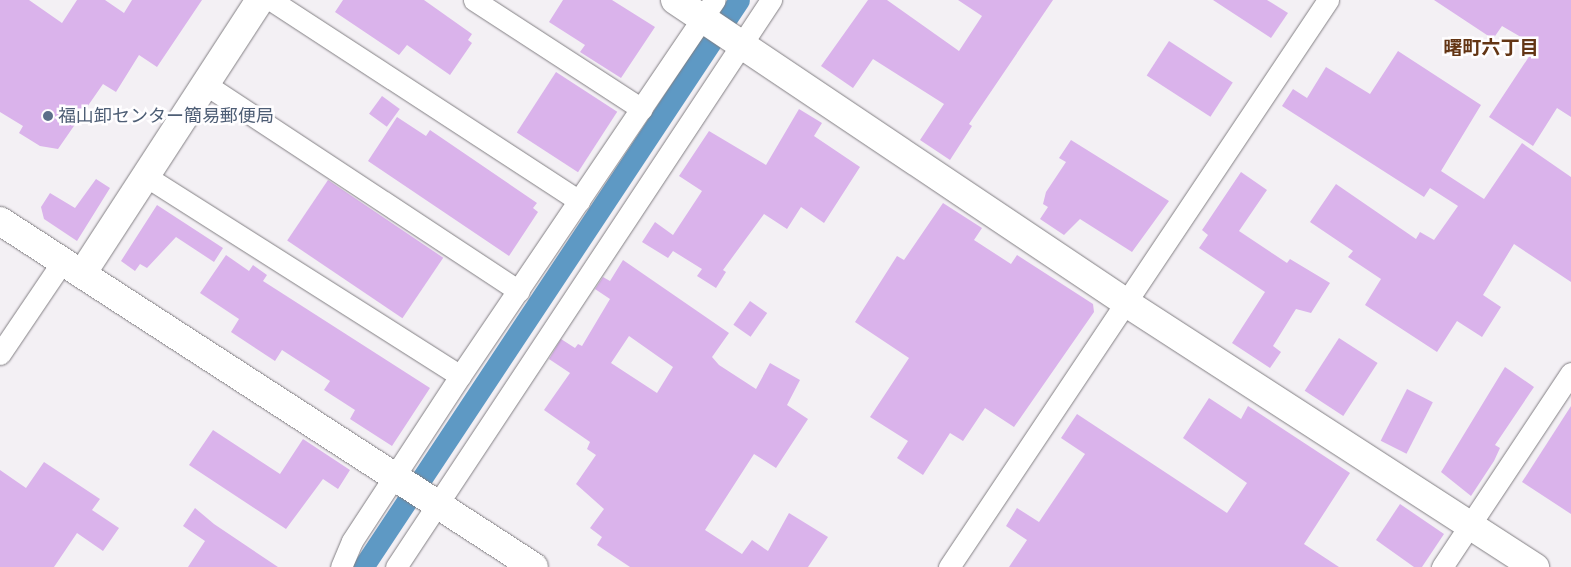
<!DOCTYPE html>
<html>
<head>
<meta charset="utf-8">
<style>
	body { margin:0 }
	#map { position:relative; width:1571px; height:567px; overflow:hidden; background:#f3f0f4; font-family:"Titillium Web","Noto Sans JP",sans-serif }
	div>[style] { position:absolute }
	.canal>* { height:21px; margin:-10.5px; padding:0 10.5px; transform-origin:10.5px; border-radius:10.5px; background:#5e99c4 }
	.building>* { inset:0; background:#dab3eb; transform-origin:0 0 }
	.roads { filter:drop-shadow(0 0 1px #827f83) drop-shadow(0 0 1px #827f83) }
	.street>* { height:21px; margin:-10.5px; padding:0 10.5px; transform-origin:10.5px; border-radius:10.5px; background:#fff }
	.secondary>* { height:28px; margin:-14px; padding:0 14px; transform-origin:14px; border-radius:14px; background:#fff }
	.dots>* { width:14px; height:14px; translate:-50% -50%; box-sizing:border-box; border:2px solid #fffeff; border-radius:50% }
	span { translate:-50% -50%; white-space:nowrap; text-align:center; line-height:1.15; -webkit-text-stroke:5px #fffeff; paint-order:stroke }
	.service-label { font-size:18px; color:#4e5e75 }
	.left { translate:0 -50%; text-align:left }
	.neighbourhood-label { font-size:19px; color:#633514; font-weight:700 }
</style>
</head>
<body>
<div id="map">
	<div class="canal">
		<div style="left:363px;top:567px;width:680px;rotate:-56.45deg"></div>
	</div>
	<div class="building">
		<div style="clip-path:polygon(0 0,29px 0,62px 23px,77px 0,105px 0,124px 13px,132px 0,202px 0,157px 67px,139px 55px,116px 92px,103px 84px,58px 149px,40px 146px,19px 133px,23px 126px,0 112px)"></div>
		<div style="clip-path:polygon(343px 0,424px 0,472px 34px,468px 40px,472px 43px,450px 75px,407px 45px,399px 55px,335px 12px)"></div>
		<div style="clip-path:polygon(563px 0,612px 0,655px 27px,621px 78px,580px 52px,585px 45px,549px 22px)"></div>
		<div style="clip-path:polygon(868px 0,887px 0,959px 51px,982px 16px,958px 0,1053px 0,969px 124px,972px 126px,950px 160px,920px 140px,944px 104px,873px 59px,853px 88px,821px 66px)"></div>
		<div style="clip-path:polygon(1213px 0,1267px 0,1288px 13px,1271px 38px)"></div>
		<div style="clip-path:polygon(1434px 0,1571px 0,1571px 117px,1557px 108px,1533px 146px,1489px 117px,1536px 46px,1502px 26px,1493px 39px)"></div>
		<div style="left:1169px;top:41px;width:76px;height:41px;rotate:33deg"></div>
		<div style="clip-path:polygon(1398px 51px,1481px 105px,1441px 171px,1484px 199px,1522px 143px,1571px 177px,1571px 282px,1514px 244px,1483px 295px,1501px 307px,1482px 337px,1457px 321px,1437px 352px,1365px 305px,1381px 279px,1348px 257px,1353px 251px,1310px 222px,1336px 184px,1416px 239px,1420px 232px,1434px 240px,1458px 206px,1430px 188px,1424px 197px,1282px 106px,1293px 89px,1307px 98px,1326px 67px,1370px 94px)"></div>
		<div style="left:556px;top:72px;width:73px;height:72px;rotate:33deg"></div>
		<div style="left:382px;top:96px;width:22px;height:22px;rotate:36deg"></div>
		<div style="clip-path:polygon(799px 109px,822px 123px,814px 136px,860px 167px,824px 223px,801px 207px,787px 229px,764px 214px,723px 270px,726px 272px,716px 288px,697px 276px,702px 269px,673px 251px,668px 258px,642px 242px,655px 222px,673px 235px,702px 191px,679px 176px,709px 131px,766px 165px)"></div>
		<div style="clip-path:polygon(397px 117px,426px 136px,430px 130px,537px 203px,533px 208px,538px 212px,509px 256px,368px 161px)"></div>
		<div style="clip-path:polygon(1071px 140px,1169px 201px,1132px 252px,1080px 219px,1064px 235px,1040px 219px,1048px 207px,1043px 204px,1046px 192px,1066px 162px,1059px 158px)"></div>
		<div style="clip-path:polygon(1241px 172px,1267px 190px,1239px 231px,1287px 263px,1290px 259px,1330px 283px,1311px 313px,1296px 309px,1273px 346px,1281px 352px,1270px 368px,1232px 343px,1265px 292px,1199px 248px,1208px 235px,1202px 230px)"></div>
		<div style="clip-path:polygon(96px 179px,110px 188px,77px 241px,44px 219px,41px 207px,50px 193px,75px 208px)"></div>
		<div style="left:328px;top:180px;width:139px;height:73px;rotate:34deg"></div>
		<div style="clip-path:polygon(943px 203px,982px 228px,974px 240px,1011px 264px,1017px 255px,1093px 304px,1094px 312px,1014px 427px,985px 408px,963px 441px,950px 433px,923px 475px,897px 458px,908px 441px,870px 417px,909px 358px,855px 322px,897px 256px,904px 260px)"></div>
		<div style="clip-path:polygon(157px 205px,223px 248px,214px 262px,176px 237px,147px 268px,140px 264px,135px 271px,121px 261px)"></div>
		<div style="clip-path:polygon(226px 255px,249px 271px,253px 265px,267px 275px,263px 281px,430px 388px,392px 446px,350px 419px,355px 410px,324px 390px,330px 381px,282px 350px,275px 361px,231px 332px,239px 319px,200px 293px)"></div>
		<div style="clip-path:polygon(evenodd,623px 260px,729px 333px,712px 357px,719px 365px,756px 389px,770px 363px,800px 380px,787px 405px,808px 419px,776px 468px,754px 454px,705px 530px,742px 554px,752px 540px,768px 551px,789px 513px,828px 537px,808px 567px,630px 567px,597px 545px,602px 537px,590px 528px,604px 509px,576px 484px,596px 455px,587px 449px,590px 442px,544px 410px,570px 373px,549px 359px,561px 339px,575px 348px,578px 344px,582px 346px,610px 299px,595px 289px,603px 277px,610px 281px,623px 260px,629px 336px,673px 367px,657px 393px,611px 363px,629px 336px)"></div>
		<div style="left:750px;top:301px;width:21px;height:29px;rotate:35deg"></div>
		<div style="left:1339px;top:338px;width:46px;height:63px;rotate:33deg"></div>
		<div style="clip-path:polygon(1505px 367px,1534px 387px,1495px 445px,1500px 448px,1494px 461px,1471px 496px,1441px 472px)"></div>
		<div style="left:1407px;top:389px;width:29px;height:58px;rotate:27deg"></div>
		<div style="clip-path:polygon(1209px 398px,1241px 419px,1248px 406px,1350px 473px,1304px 544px,1339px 567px,1009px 567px,1027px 540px,1006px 526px,1017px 508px,1039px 522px,1085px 454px,1061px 438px,1077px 414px,1227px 513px,1247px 483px,1183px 438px)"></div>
		<div style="clip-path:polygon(1571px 406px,1571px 514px,1522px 482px)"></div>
		<div style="clip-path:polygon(213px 430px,280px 474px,303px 439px,350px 470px,338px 489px,323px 479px,286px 529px,189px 465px)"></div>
		<div style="clip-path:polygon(44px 462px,100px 499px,92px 510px,119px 528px,103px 551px,77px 533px,54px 567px,0 567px,0 470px,26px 488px)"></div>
		<div style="clip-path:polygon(1400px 504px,1444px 534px,1422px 567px,1414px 567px,1376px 540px)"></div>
		<div style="clip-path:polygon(195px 508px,214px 524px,278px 567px,188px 567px,205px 541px,183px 526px)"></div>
	</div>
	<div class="roads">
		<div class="street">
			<div style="left:271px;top:0;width:368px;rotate:33.1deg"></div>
			<div style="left:474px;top:0;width:200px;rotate:33deg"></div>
			<div style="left:205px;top:84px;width:376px;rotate:33.4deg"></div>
			<div style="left:147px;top:177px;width:371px;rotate:32.4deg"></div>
			<div style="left:0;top:354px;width:111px;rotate:-56deg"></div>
			<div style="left:341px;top:567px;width:28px;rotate:-67deg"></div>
			<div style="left:352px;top:541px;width:197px;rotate:-56.8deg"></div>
			<div style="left:460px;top:376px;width:454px;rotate:-55.9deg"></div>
			<div style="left:396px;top:567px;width:680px;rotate:-56.52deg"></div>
			<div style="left:949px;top:567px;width:682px;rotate:-56.24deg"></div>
			<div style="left:1442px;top:567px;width:233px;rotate:-56.4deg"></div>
		</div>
		<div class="secondary">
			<div style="left:675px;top:0;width:546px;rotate:33.86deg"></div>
			<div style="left:1128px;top:304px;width:485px;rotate:32.9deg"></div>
			<div style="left:0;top:221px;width:636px;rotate:32.94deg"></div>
			<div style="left:82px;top:274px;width:327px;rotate:-57deg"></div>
		</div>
	</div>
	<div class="dots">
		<div style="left:48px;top:116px;background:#5c6f8a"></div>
	</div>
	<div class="service-label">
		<span class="left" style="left:58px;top:116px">福山卸センター簡易郵便局</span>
	</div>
	<div class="neighbourhood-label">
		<span style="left:1491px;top:47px">曙町六丁目</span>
	</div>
</div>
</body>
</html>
